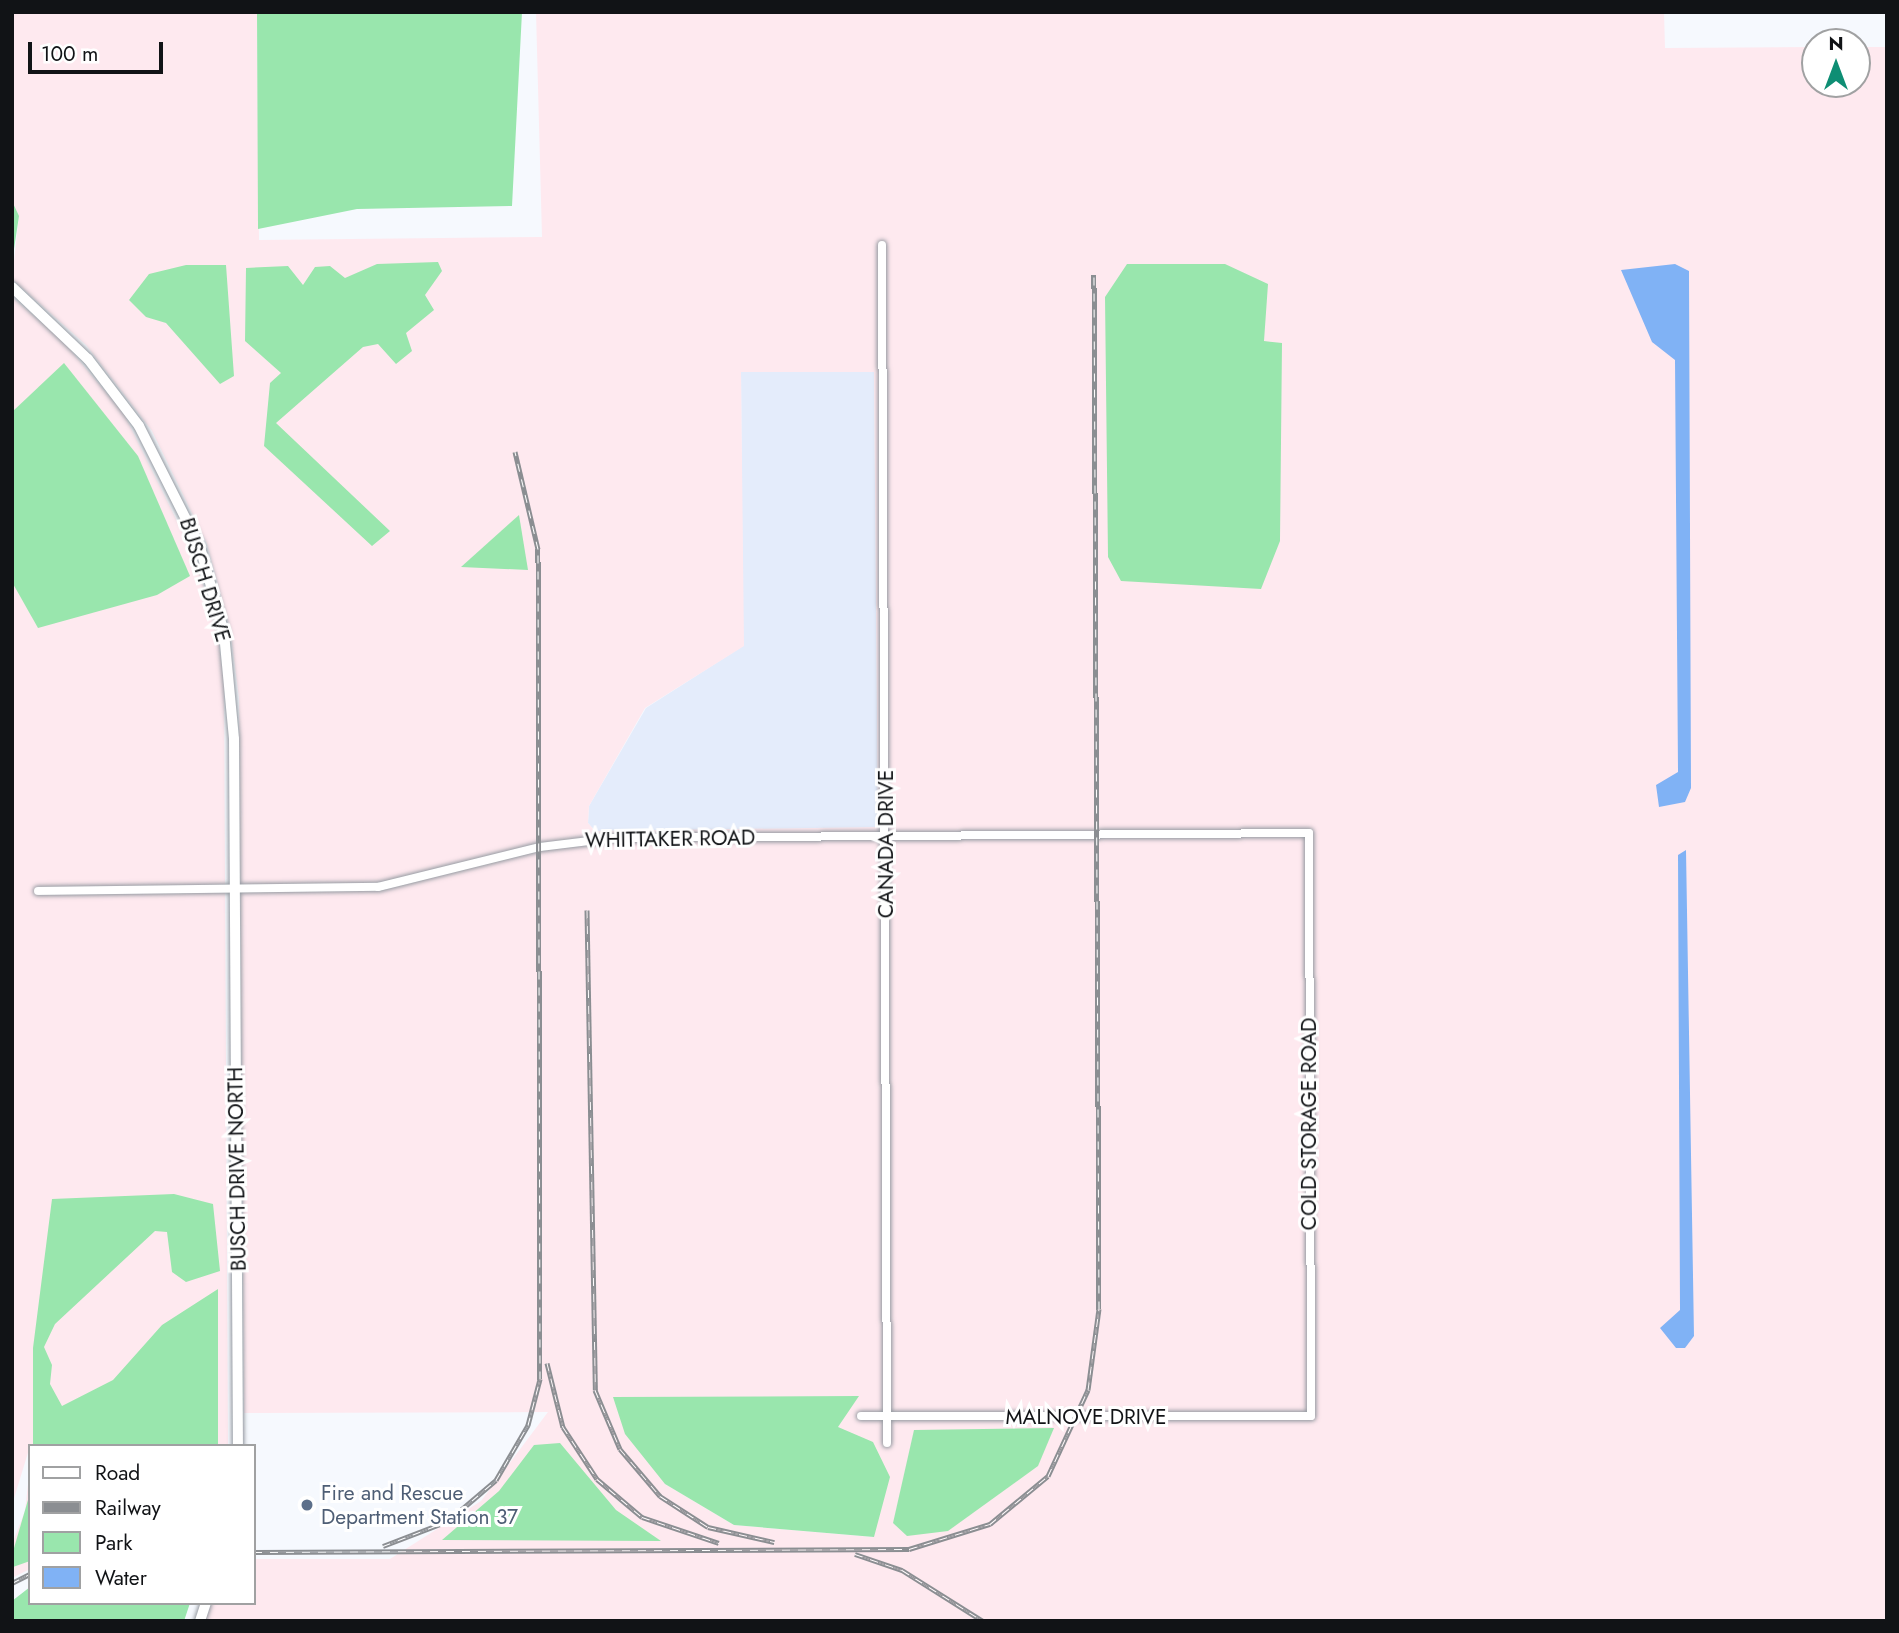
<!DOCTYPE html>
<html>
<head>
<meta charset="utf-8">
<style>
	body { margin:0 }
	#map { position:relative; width:1899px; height:1633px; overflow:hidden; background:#f6f9fe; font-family:Jost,sans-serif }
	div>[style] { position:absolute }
	.built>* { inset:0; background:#e4ecfb }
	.industrial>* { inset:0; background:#fee9ef }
	.green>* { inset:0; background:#99e6ad }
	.water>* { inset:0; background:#80b2f5 }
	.roads { filter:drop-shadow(0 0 2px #969ba2) drop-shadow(0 0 2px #969ba2) }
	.street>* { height:8px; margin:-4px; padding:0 4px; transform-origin:4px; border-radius:4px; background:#fff }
	.secondary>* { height:10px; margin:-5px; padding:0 5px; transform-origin:5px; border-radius:5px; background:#fff }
	.rail>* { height:5px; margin-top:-2.5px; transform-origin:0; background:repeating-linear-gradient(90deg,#fff 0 8px,#8b8e92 0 16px); box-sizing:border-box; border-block:2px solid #8b8e92 }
	.dots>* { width:19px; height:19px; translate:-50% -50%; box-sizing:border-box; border:4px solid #fff; border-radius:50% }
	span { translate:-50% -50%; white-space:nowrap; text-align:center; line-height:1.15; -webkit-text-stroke:6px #fff; paint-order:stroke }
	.street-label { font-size:21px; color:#111316 }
	.service-label { font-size:21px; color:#4e5e75 }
	.left { translate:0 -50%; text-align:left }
	.frame { position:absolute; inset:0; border:14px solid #111316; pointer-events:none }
	.legend { position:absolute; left:28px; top:1444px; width:228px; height:161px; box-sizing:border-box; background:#fff; border:2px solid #a0a1a2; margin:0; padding:9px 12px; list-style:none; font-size:21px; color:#111316 }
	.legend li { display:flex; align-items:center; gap:14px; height:35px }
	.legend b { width:35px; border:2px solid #a0a1a2 }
	.north { position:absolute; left:1801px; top:28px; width:70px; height:70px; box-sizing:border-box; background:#fff; border:2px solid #a0a1a2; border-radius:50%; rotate:0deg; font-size:19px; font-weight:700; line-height:28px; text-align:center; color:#111316 }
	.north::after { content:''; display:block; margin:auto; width:24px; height:32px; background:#0e8e74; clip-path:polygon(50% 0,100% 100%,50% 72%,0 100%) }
	.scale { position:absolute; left:28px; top:42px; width:135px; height:32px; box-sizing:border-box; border:4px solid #111316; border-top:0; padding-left:9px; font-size:21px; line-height:24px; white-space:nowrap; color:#111316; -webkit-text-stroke:5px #fff; paint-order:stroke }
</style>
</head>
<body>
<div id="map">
	<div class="built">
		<div style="clip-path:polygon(741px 372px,874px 372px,878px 828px,595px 831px,588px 823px,589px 806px,646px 708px,743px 646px)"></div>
	</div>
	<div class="industrial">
		<div style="clip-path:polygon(evenodd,12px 12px,257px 12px,259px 240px,542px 237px,536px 12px,1664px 12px,1665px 48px,1815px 47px,1815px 84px,1857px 84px,1857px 47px,1887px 47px,1887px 1621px,205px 1621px,212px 1603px,254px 1603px,254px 1559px,390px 1559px,481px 1501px,548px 1412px,244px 1413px,239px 698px,230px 629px,207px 544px,152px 431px,86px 345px,12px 279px,19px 216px,12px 201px,12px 12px,741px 372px,874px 372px,878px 827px,595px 831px,588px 823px,589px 806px,645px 708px,744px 646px,741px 372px,12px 12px,858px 1396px,838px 1427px,873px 1537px,734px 1525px,665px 1484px,858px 1396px)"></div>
		<div style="clip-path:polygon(12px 297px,63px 341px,124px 414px,192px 551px,216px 623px,224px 682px,228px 1446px,30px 1446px,12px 1505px)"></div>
		<div style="clip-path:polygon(30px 1466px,30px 1569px,12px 1578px,12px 1544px,25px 1511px)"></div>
	</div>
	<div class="green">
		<div style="clip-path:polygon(257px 12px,522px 12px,512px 206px,357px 209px,258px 229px)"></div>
		<div style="clip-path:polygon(12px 201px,19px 216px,14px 249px,12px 249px)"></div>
		<div style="clip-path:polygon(438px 262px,442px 271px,425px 295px,434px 310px,406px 333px,412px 351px,396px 364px,378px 344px,363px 347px,276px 423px,390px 531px,372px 546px,264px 446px,270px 383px,281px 373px,245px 341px,246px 268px,288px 266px,303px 285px,315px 267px,330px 266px,345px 278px,377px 264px)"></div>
		<div style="clip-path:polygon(1127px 264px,1225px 264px,1268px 284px,1264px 341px,1282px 343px,1280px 541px,1261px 589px,1121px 581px,1108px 557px,1105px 297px)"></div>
		<div style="clip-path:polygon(186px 265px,226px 265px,234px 376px,220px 384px,166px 323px,146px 317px,129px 300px,149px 274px)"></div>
		<div style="clip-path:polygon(64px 363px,138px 456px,190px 576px,157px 595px,38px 628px,12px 582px,12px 412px)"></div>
		<div style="clip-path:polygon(519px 515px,528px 570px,461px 567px)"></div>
		<div style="clip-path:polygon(174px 1194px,213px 1204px,220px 1271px,186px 1282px,172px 1272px,167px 1232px,155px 1231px,55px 1324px,44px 1347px,52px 1365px,50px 1384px,62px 1406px,113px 1380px,162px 1325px,218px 1289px,218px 1446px,33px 1446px,33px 1348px,52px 1199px)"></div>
		<div style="clip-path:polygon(859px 1396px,838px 1427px,873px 1442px,890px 1477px,874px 1537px,734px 1525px,665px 1484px,625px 1434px,613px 1397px)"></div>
		<div style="clip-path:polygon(1054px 1428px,1038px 1466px,948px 1531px,907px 1536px,893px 1523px,914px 1430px)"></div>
		<div style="clip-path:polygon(560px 1443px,616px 1510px,661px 1541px,442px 1540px,499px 1491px,534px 1445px)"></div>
		<div style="clip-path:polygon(30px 1493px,30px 1561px,13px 1567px,12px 1555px)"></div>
		<div style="clip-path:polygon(30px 1587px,30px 1603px,190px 1603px,184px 1621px,12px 1621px,12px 1601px)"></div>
	</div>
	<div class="water">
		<div style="clip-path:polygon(1675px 264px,1689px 271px,1691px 788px,1685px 802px,1659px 807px,1656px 785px,1678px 772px,1675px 360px,1652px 342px,1621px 270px)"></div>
		<div style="clip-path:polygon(1686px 850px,1694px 1336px,1685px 1348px,1676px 1348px,1660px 1328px,1680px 1310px,1678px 855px)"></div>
	</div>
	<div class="roads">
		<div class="street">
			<div style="left:882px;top:245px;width:1198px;rotate:89.76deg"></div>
			<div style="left:38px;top:891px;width:340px;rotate:-0.7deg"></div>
			<div style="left:378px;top:887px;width:167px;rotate:-13.9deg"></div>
			<div style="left:540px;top:847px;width:74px;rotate:-7deg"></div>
			<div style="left:613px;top:838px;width:696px;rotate:-0.41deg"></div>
			<div style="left:1309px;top:833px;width:583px;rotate:89.8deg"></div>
			<div style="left:1311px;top:1416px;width:450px;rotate:180deg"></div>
		</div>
		<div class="secondary">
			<div style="left:12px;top:287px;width:105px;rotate:43.5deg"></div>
			<div style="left:88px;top:359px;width:84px;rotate:52.7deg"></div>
			<div style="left:139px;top:426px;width:136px;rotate:63.2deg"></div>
			<div style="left:200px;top:547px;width:89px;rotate:74.4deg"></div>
			<div style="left:224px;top:633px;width:106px;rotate:84.6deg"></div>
			<div style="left:234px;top:739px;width:707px;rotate:89.68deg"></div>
			<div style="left:200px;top:1621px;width:19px;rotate:-72deg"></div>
		</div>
	</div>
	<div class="rail">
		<div style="left:587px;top:910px;width:480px;rotate:89deg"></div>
		<div style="left:595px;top:1390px;width:64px;rotate:67deg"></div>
		<div style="left:620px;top:1449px;width:62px;rotate:49.6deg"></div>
		<div style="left:660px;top:1496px;width:57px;rotate:32.9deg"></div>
		<div style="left:708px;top:1527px;width:68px;rotate:12.8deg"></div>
		<div style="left:547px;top:1363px;width:66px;rotate:76deg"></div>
		<div style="left:563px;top:1427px;width:62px;rotate:56.8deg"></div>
		<div style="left:597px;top:1479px;width:59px;rotate:40.2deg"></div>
		<div style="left:642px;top:1517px;width:81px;rotate:18.7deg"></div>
		<div style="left:383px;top:1546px;width:70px;rotate:-21deg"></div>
		<div style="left:448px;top:1521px;width:63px;rotate:-40.5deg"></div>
		<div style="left:496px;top:1480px;width:64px;rotate:-59.8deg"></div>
		<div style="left:528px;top:1425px;width:48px;rotate:-75.4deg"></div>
		<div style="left:540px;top:1379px;width:830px;rotate:-90.14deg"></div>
		<div style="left:538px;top:549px;width:100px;rotate:-103.3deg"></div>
		<div style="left:254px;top:1552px;width:655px;rotate:-0.26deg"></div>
		<div style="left:909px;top:1549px;width:85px;rotate:-17.2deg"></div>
		<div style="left:990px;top:1524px;width:75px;rotate:-39.6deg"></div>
		<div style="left:1048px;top:1476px;width:95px;rotate:-65.1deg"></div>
		<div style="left:1088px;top:1390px;width:82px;rotate:-82.3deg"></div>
		<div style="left:1099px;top:1309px;width:1035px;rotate:-90.28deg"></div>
		<div style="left:855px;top:1554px;width:50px;rotate:18.8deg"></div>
		<div style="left:902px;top:1570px;width:96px;rotate:32.2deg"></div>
		<div style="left:12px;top:1583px;width:20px;rotate:-27deg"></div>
	</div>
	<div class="dots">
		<div style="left:307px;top:1505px;background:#5c6f8a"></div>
	</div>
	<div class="street-label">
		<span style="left:205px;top:580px;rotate:73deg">BUSCH DRIVE</span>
		<span style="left:670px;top:839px;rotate:-1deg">WHITTAKER ROAD</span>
		<span style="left:886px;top:844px;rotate:-90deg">CANADA DRIVE</span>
		<span style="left:1309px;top:1124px;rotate:-90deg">COLD STORAGE ROAD</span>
		<span style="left:237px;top:1169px;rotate:-91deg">BUSCH DRIVE NORTH</span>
		<span style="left:1086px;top:1417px">MALNOVE DRIVE</span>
	</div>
	<div class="service-label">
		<span class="left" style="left:321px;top:1505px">Fire and Rescue<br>Department Station 37</span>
	</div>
	<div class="frame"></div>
	<ul class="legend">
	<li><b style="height:9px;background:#fff"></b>Road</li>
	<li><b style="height:9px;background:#8b8e92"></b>Railway</li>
	<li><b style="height:19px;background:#99e6ad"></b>Park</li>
	<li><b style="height:19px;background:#80b2f5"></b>Water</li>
	</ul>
	<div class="north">N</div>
	<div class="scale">100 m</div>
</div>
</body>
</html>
